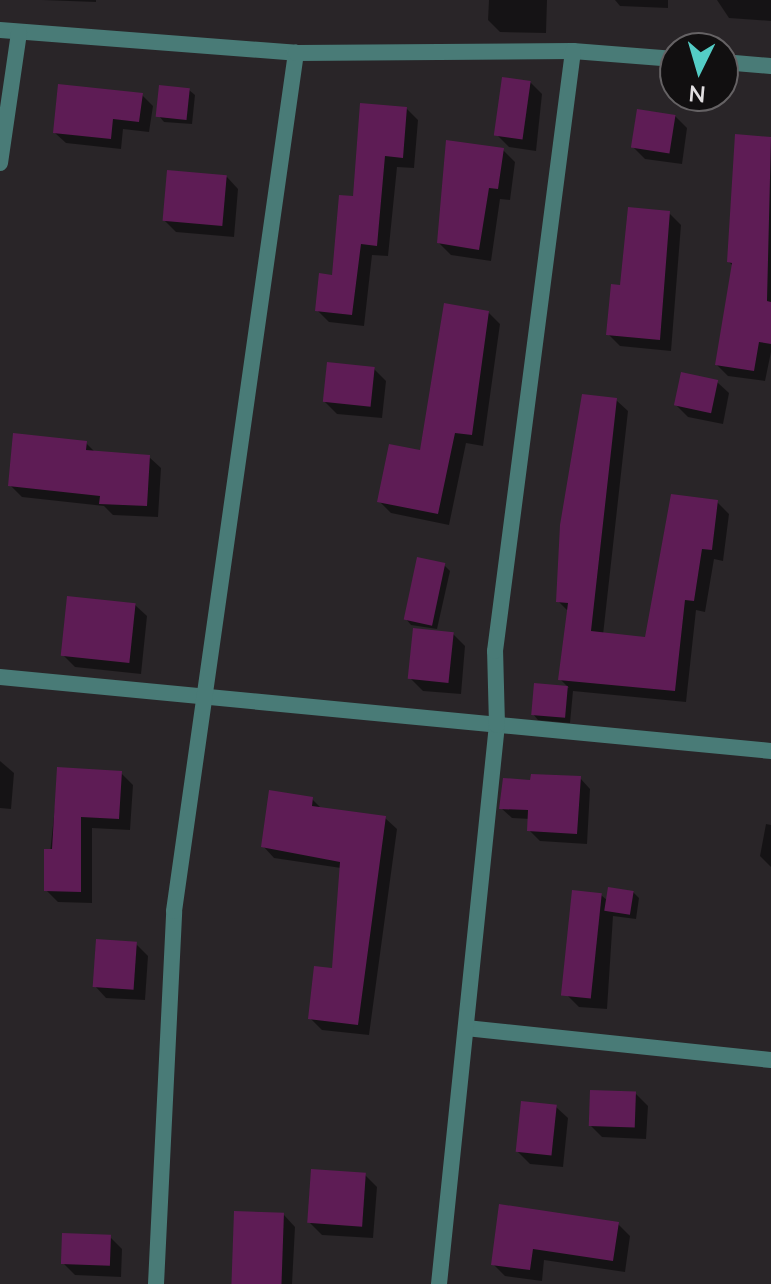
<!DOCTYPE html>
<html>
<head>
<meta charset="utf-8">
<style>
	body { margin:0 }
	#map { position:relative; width:771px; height:1284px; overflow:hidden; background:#292528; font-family:Lato,sans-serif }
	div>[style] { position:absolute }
	.shadow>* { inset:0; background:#0007 }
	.building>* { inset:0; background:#5e1c55; transform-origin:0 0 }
	.street>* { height:16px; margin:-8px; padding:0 8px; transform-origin:8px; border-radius:8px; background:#497b77 }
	span { translate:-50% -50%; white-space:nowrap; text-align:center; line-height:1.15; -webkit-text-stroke:6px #110f10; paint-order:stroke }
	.north { position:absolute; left:659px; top:32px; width:80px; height:80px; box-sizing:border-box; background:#110f10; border:2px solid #656264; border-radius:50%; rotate:185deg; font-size:22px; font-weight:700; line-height:32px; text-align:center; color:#e2dfe1 }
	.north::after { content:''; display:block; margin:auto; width:28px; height:36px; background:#54cdc6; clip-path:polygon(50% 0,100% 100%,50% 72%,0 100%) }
</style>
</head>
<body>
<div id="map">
	<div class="shadow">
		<div style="clip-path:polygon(42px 0,96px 0,96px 2px)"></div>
		<div style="clip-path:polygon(489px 0,547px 0,546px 33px,500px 32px,488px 20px)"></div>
		<div style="clip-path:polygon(615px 0,668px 0,668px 8px,620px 6px)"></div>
		<div style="clip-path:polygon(717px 0,771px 0,771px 21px,729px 18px)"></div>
		<div style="clip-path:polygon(530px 82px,542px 94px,536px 151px,509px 147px,497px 135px)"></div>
		<div style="clip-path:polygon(189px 90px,195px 95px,192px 124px,164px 122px,159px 116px)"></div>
		<div style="clip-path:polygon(142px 95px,153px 106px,149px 132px,123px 129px,121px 149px,66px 143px,55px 133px)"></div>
		<div style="clip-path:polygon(406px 108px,418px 120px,414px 168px,397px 167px,388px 256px,372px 255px,364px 326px,329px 322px,317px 310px,334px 277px,355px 198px)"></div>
		<div style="clip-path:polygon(675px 116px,687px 128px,682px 164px,645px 159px,633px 147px)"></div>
		<div style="clip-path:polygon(737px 136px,771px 139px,771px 352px,765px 381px,728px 376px,717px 365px,733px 266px,729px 262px)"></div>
		<div style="clip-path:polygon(503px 150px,515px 162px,510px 200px,500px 199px,491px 261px,451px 255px,439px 243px)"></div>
		<div style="clip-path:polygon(227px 177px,238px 189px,234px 237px,176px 232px,164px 220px)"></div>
		<div style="clip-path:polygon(669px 213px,681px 225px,671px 351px,620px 346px,608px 334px)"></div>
		<div style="clip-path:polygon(488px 312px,500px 324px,483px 446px,466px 443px,449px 525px,391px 513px,379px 501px,422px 453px)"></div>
		<div style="clip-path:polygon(374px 369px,386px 381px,382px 418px,337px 414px,325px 402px)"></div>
		<div style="clip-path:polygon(717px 382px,729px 393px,723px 424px,688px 417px,676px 405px)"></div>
		<div style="clip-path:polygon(616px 400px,628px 411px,603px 635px,647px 640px,717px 502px,729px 514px,723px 561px,714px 559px,705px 612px,696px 610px,686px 702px,573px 691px,570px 723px,538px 720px,533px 714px,536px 685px,569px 688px,560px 679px,569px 612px,558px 601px)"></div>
		<div style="clip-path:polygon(86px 443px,96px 453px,149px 457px,161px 468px,158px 517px,113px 515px,104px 506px,22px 497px,10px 485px)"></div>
		<div style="clip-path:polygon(444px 565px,450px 571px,437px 629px,411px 625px,406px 619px)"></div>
		<div style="clip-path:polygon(135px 605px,147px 616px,141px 674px,75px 667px,63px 655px)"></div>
		<div style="clip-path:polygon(453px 634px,465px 646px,461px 694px,423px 691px,411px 679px)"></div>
		<div style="clip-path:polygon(0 761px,14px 773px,11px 809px,0 808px)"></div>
		<div style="clip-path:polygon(59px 770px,121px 773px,133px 785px,130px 830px,92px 828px,92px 903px,58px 902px,46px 890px)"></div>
		<div style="clip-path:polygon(580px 778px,590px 789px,587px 844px,540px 841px,529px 830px,530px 819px,512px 818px,501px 808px,532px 782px)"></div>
		<div style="clip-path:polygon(312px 799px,323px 810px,385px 818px,397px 829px,369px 1035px,322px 1030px,310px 1018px,333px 970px,341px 868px,274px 858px,263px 846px)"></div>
		<div style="clip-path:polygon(766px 824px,771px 825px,771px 867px,760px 856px)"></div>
		<div style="clip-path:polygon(633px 892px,639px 898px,636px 919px,613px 916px,607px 1009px,579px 1007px,567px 995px,601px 895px,608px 901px)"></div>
		<div style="clip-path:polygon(136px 944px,148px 956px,145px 1000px,106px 998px,95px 986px)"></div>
		<div style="clip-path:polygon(636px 1094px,648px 1106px,646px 1139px,602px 1137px,590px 1125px)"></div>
		<div style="clip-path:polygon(556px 1107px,568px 1118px,563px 1167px,530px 1164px,518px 1152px)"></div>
		<div style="clip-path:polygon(365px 1175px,377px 1187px,373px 1238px,322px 1235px,310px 1223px)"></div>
		<div style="clip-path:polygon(501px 1207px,618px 1224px,630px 1236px,625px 1272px,544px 1260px,542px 1281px,505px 1276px,493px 1264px)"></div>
		<div style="clip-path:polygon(284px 1215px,295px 1227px,292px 1284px,232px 1284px)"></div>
		<div style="clip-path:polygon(110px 1237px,122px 1249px,121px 1277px,75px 1275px,63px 1263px)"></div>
	</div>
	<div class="building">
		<div style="left:502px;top:77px;width:29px;height:59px;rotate:8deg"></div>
		<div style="clip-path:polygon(58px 84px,143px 93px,139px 122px,113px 119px,111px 139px,53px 133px)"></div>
		<div style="left:159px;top:85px;width:31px;height:32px;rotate:6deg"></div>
		<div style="clip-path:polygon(360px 103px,407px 107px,403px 158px,385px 156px,377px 246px,361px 244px,352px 315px,315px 311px,319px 273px,332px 275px,339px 195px,353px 196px)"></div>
		<div style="left:637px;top:109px;width:39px;height:39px;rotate:9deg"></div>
		<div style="clip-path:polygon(735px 134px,771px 137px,767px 301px,771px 302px,771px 344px,759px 342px,754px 371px,715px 365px,732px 263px,727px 262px)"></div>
		<div style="clip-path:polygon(446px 140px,504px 148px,498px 189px,489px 188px,479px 250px,437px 243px)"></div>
		<div style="left:167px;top:170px;width:60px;height:51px;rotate:5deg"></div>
		<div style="clip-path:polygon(628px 207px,670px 211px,660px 340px,606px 335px,611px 284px,620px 285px)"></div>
		<div style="clip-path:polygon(444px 303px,489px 311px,472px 435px,455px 433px,438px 514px,377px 502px,389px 444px,420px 450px)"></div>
		<div style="left:327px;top:362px;width:48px;height:40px;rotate:6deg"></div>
		<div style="left:681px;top:372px;width:38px;height:34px;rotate:12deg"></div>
		<div style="clip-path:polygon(582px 394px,617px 398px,591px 631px,645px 637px,671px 494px,718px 500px,712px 550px,702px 549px,694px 601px,685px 600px,675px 691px,558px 680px,568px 603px,556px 602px,560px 525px)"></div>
		<div style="clip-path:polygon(13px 433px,87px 441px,86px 450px,150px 455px,147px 506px,99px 504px,100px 496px,8px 486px)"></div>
		<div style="left:417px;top:557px;width:29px;height:64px;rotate:12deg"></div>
		<div style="left:67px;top:596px;width:69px;height:60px;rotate:6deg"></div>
		<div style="left:413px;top:628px;width:41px;height:51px;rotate:6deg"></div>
		<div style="left:534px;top:683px;width:34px;height:32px;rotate:5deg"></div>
		<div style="clip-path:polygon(57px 767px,122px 771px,119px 819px,81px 817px,81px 892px,44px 891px,44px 849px,52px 849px)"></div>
		<div style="clip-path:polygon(531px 774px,581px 776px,577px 834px,527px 831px,528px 810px,499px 809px,503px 778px,530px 780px)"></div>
		<div style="clip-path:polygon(269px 790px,313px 797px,312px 806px,386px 816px,358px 1025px,308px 1019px,314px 966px,332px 968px,340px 862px,261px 847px)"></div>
		<div style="left:608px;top:887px;width:26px;height:24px;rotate:9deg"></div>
		<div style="left:572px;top:890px;width:30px;height:106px;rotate:6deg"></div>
		<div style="left:96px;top:939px;width:41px;height:48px;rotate:4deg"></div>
		<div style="left:590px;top:1090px;width:46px;height:36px;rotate:2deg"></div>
		<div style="left:521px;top:1101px;width:36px;height:51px;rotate:6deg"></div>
		<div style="left:311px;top:1169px;width:55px;height:54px;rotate:4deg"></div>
		<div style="clip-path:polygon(499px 1204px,619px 1222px,613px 1261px,533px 1249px,530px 1270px,491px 1265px)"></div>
		<div style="left:234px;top:1211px;width:50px;height:73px;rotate:2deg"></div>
		<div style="left:62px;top:1233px;width:49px;height:31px;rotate:2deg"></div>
	</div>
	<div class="street">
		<div style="left:0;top:30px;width:297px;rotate:4.4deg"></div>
		<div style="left:723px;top:62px;width:48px;rotate:4.8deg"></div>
		<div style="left:0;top:163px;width:132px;rotate:-81.7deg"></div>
		<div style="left:0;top:677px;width:775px;rotate:5.48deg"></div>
		<div style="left:466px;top:1028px;width:307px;rotate:6deg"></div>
		<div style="left:156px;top:1284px;width:373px;rotate:-87.2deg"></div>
		<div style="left:174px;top:911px;width:867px;rotate:-81.91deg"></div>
		<div style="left:296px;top:53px;width:277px;rotate:-0.4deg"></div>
		<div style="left:573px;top:51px;width:102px;rotate:4.5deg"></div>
		<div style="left:439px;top:1284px;width:562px;rotate:-84.08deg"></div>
		<div style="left:497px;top:725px;width:74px;rotate:-91.5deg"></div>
		<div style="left:495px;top:651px;width:605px;rotate:-82.59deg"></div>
	</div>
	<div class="north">N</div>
</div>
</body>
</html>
